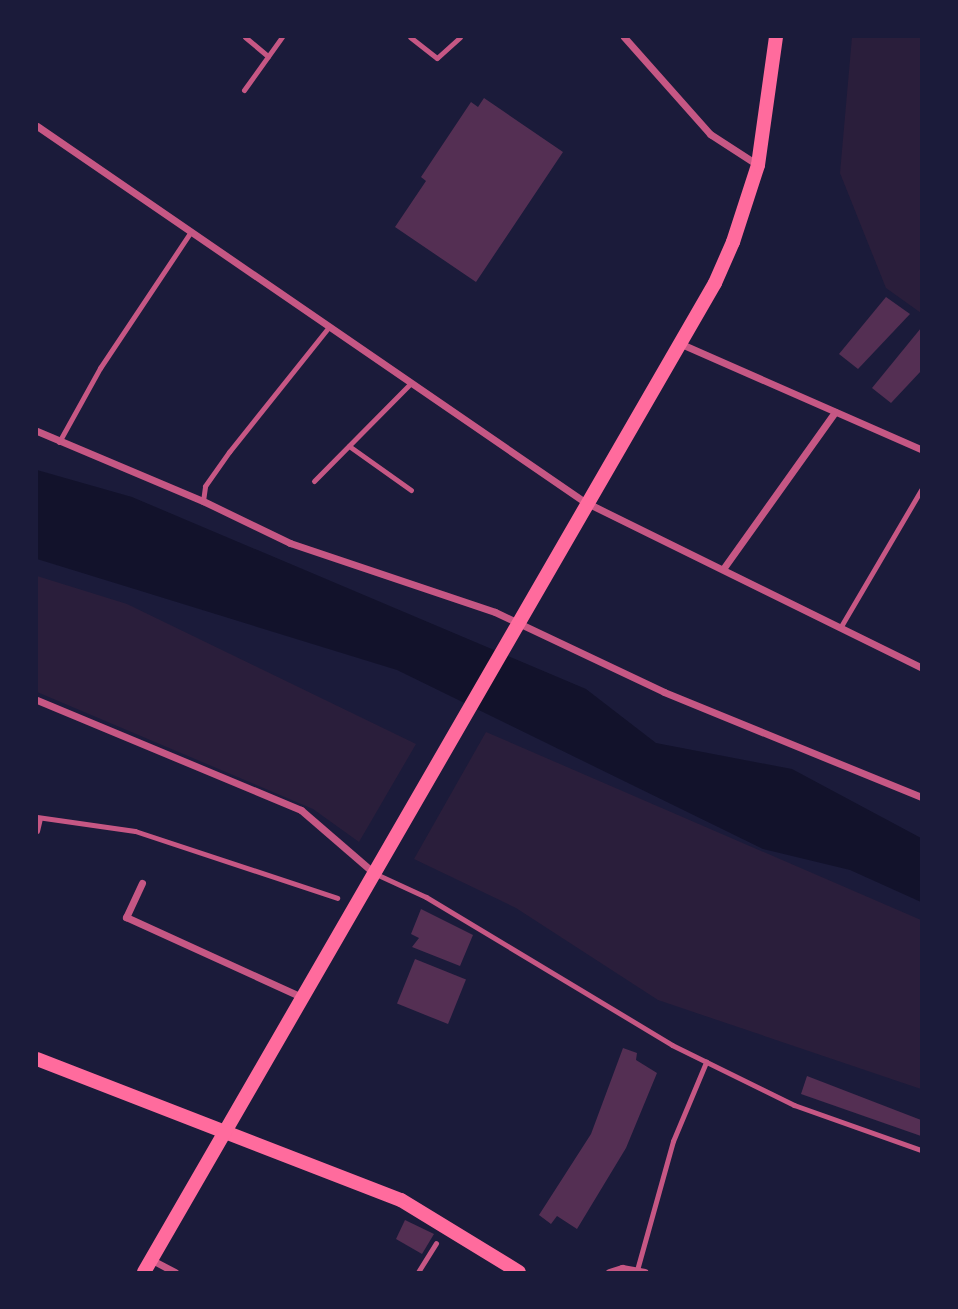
<!DOCTYPE html>
<html>
<head>
<meta charset="utf-8">
<style>
	body { margin:0 }
	#map { position:relative; width:958px; height:1309px; overflow:hidden; background:#1b1b3a; font-family:Figtree,sans-serif }
	div>[style] { position:absolute }
	.green>* { inset:0; background:#2a1e3b }
	.water>* { inset:0; background:#12122b }
	.building>* { inset:0; background:#542f53; transform-origin:0 0 }
	.service>* { height:5px; margin:-2.5px; padding:0 2.5px; transform-origin:2.5px; border-radius:2.5px; background:#c65784 }
	.minor>* { height:7px; margin:-3.5px; padding:0 3.5px; transform-origin:3.5px; border-radius:3.5px; background:#c65784 }
	.secondary>* { height:14px; margin:-7px; padding:0 7px; transform-origin:7px; border-radius:7px; background:#ff6b9d }
	span { translate:-50% -50%; white-space:nowrap; text-align:center; line-height:1.15; -webkit-text-stroke:7px #1b1b3a; paint-order:stroke }
	.frame { position:absolute; inset:0; border:38px solid #1b1b3a; pointer-events:none }
</style>
</head>
<body>
<div id="map">
	<div class="green">
		<div style="clip-path:polygon(852px 37px,921px 37px,921px 313px,886px 288px,840px 173px)"></div>
		<div style="clip-path:polygon(37px 576px,127px 604px,416px 744px,359px 842px,313px 809px,37px 692px)"></div>
		<div style="clip-path:polygon(486px 732px,921px 920px,921px 1089px,658px 1000px,516px 908px,414px 859px)"></div>
	</div>
	<div class="water">
		<div style="clip-path:polygon(37px 470px,132px 497px,586px 689px,656px 743px,792px 769px,921px 838px,921px 902px,850px 870px,763px 849px,397px 670px,37px 559px)"></div>
	</div>
	<div class="building">
		<div style="clip-path:polygon(484px 98px,563px 152px,476px 282px,395px 227px,426px 181px,421px 177px,471px 102px,478px 107px)"></div>
		<div style="clip-path:polygon(886px 297px,910px 314px,858px 369px,839px 354px)"></div>
		<div style="clip-path:polygon(921px 328px,921px 371px,891px 403px,872px 388px)"></div>
		<div style="clip-path:polygon(421px 909px,473px 935px,460px 966px,412px 947px,419px 938px,411px 934px)"></div>
		<div style="left:415px;top:959px;width:55px;height:48px;rotate:22deg"></div>
		<div style="clip-path:polygon(623px 1048px,637px 1053px,636px 1060px,657px 1073px,626px 1148px,577px 1229px,557px 1216px,551px 1224px,539px 1215px,591px 1134px)"></div>
		<div style="clip-path:polygon(807px 1076px,921px 1120px,921px 1136px,801px 1094px)"></div>
		<div style="clip-path:polygon(405px 1220px,434px 1234px,422px 1254px,396px 1239px)"></div>
	</div>
	<div class="service">
		<div style="left:245px;top:37px;width:30px;rotate:40deg"></div>
		<div style="left:410px;top:37px;width:34px;rotate:38deg"></div>
		<div style="left:437px;top:58px;width:31px;rotate:-42deg"></div>
		<div style="left:244px;top:90px;width:65px;rotate:-54.4deg"></div>
		<div style="left:59px;top:442px;width:85px;rotate:-61deg"></div>
		<div style="left:100px;top:368px;width:162px;rotate:-56.3deg"></div>
		<div style="left:349px;top:446px;width:76px;rotate:35.4deg"></div>
		<div style="left:314px;top:481px;width:135px;rotate:-45.3deg"></div>
		<div style="left:203px;top:501px;width:15px;rotate:-82deg"></div>
		<div style="left:205px;top:486px;width:42px;rotate:-54.8deg"></div>
		<div style="left:229px;top:452px;width:159px;rotate:-51.4deg"></div>
		<div style="left:840px;top:628px;width:160px;rotate:-59.6deg"></div>
		<div style="left:37px;top:817px;width:99px;rotate:8.1deg"></div>
		<div style="left:135px;top:831px;width:213px;rotate:18.3deg"></div>
		<div style="left:37px;top:831px;width:13px;rotate:-77deg"></div>
		<div style="left:376px;top:874px;width:55px;rotate:24.7deg"></div>
		<div style="left:426px;top:897px;width:287px;rotate:31deg"></div>
		<div style="left:672px;top:1045px;width:136px;rotate:26.2deg"></div>
		<div style="left:794px;top:1105px;width:135px;rotate:19.5deg"></div>
		<div style="left:637px;top:1270px;width:134px;rotate:-74.4deg"></div>
		<div style="left:673px;top:1141px;width:86px;rotate:-67.3deg"></div>
		<div style="left:418px;top:1272px;width:34px;rotate:-58deg"></div>
	</div>
	<div class="minor">
		<div style="left:624px;top:37px;width:130px;rotate:48.4deg"></div>
		<div style="left:710px;top:134px;width:57px;rotate:32.9deg"></div>
		<div style="left:37px;top:126px;width:665px;rotate:34.46deg"></div>
		<div style="left:585px;top:502px;width:374px;rotate:26.2deg"></div>
		<div style="left:679px;top:343px;width:264px;rotate:23.7deg"></div>
		<div style="left:37px;top:431px;width:180px;rotate:22.9deg"></div>
		<div style="left:203px;top:501px;width:97px;rotate:25.8deg"></div>
		<div style="left:290px;top:543px;width:216px;rotate:18.6deg"></div>
		<div style="left:495px;top:612px;width:187px;rotate:25.3deg"></div>
		<div style="left:664px;top:692px;width:278px;rotate:22.2deg"></div>
		<div style="left:723px;top:569px;width:193px;rotate:-54.5deg"></div>
		<div style="left:37px;top:700px;width:286px;rotate:22.6deg"></div>
		<div style="left:301px;top:810px;width:96px;rotate:40.8deg"></div>
		<div style="left:142px;top:883px;width:38px;rotate:115deg"></div>
		<div style="left:126px;top:917px;width:196px;rotate:24.5deg"></div>
		<div style="left:152px;top:1260px;width:26px;rotate:28deg"></div>
		<div style="left:609px;top:1272px;width:14px;rotate:-17deg"></div>
		<div style="left:622px;top:1268px;width:23px;rotate:10deg"></div>
	</div>
	<div class="secondary">
		<div style="left:37px;top:1059px;width:390px;rotate:21.2deg"></div>
		<div style="left:401px;top:1200px;width:138px;rotate:31.4deg"></div>
		<div style="left:144px;top:1272px;width:1142px;rotate:-60deg"></div>
		<div style="left:715px;top:283px;width:45px;rotate:-66.3deg"></div>
		<div style="left:733px;top:242px;width:81px;rotate:-72deg"></div>
		<div style="left:758px;top:165px;width:129px;rotate:-82deg"></div>
	</div>
	<div class="frame"></div>
</div>
</body>
</html>
